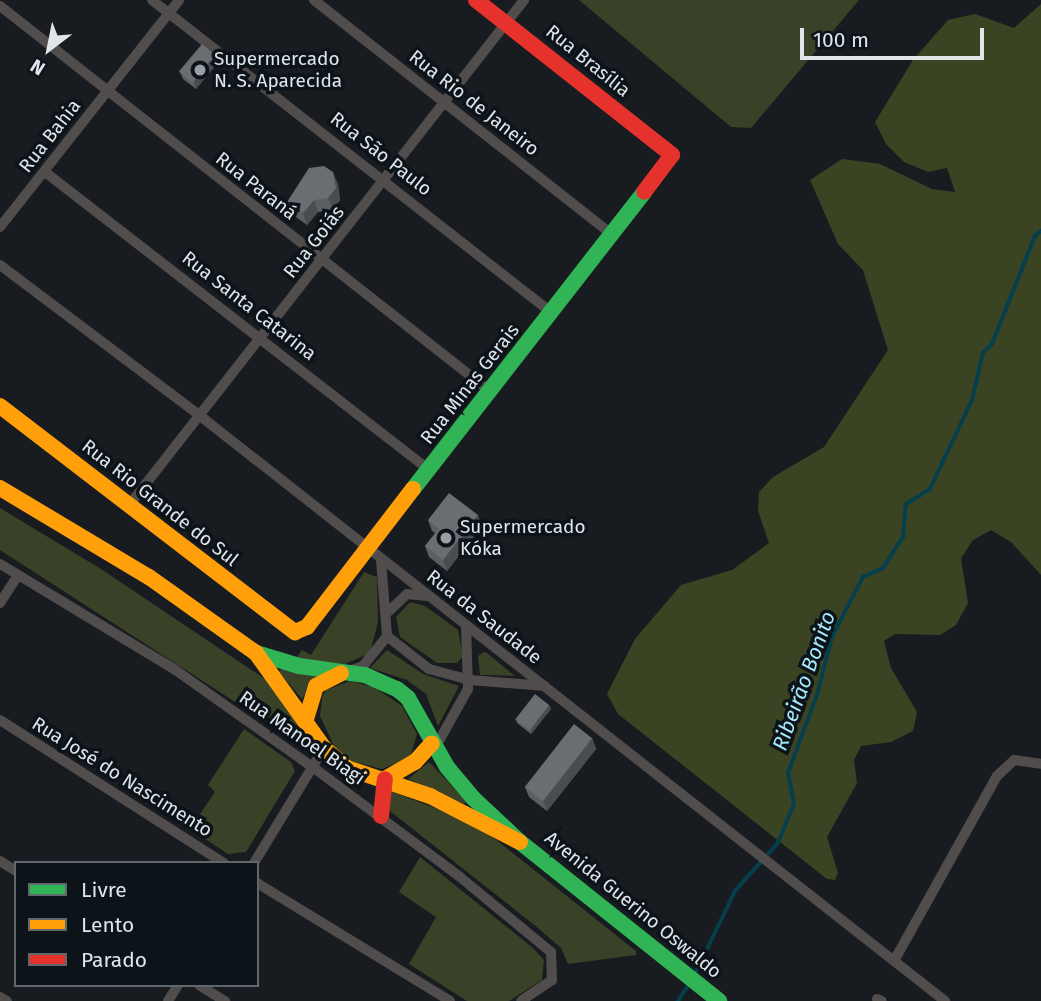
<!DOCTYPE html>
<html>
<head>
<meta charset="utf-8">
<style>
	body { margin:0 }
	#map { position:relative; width:1041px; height:1001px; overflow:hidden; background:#181c20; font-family:"Fira Sans",sans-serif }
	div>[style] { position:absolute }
	.green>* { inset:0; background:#394127 }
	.forest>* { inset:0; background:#3b4422 }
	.stream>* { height:3.5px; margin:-1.75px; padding:0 1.75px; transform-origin:1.75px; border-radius:1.75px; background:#053f4c }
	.street>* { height:10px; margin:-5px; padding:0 5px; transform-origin:5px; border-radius:5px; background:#524d4d }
	.fast>* { height:16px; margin:-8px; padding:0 8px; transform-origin:8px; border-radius:8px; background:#30b455 }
	.slow>* { height:16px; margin:-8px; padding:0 8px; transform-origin:8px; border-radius:8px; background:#ff9f0a }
	.jam>* { height:16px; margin:-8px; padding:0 8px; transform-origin:8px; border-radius:8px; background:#e5322d }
	.wall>* { inset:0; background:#5b5f62 }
	.shaded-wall>* { inset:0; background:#4a4d50 }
	.building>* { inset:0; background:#6a6e72; transform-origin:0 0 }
	.dots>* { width:19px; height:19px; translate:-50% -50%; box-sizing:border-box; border:4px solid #0c1319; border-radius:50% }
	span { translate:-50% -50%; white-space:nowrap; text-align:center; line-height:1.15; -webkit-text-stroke:7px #0c1319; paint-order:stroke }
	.poi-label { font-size:19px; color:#e0e5ea }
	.left { translate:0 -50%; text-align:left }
	.street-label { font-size:19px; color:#e0e5ea }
	.water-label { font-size:21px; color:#a5e9fd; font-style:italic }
	.legend { position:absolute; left:14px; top:861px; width:245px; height:126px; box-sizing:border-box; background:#0c1319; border:2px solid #61676d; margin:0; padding:9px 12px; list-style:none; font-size:21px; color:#e0e5ea }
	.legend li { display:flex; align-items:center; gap:14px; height:35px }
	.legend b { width:35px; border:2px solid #61676d }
	.north { position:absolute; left:14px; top:14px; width:70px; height:70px; -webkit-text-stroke:5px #0c1319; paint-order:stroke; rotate:212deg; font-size:19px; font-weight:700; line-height:28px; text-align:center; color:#e0e5ea }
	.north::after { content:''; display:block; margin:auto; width:24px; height:32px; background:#e0e5ea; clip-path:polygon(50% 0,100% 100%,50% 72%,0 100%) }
	.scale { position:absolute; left:800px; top:28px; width:184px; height:32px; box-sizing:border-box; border:4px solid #e0e5ea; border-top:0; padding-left:9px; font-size:21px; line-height:24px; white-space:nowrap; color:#e0e5ea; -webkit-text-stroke:5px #0c1319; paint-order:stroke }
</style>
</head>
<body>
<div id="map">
	<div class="green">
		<div style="clip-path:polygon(579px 0,859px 0,751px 128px,731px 127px)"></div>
		<div style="clip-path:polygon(0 508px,101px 569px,271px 683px,296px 712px,303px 746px,0 550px)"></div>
		<div style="clip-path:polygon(364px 572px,377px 577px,378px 622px,370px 653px,345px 664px,295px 660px,302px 650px,311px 655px)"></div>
		<div style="clip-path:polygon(410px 602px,425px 606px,458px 630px,463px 656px,457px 663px,437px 663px,400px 637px,396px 617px)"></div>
		<div style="clip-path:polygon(387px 650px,423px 674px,459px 686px,438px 726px,426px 694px,407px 680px,370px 668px)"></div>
		<div style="clip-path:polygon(484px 652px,487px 653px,515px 676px,480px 675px,478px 656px)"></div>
		<div style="clip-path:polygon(282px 668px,316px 676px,302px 699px,279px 672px)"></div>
		<div style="clip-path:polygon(350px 681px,374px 687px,402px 706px,417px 734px,410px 758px,382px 769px,351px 761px,335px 748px,320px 716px,322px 697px,326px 690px)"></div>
		<div style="clip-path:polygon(244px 729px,291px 762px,295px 771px,246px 852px,228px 854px,190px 829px,215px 792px,208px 785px)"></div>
		<div style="clip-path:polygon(429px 762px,466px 801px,464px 804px,408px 779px)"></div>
		<div style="clip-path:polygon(390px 791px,464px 819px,494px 838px,636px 951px,636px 955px,568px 964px,561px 948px,538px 928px,390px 811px,386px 801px)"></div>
		<div style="clip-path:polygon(420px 857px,533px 948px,544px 960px,542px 980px,509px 1001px,467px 1001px,409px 964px,436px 917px,399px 892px)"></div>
	</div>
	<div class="forest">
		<div style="clip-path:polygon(1041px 4px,1041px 575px,1011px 542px,991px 530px,973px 540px,961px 558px,968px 603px,956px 625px,940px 635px,895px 634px,884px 641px,891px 668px,917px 712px,913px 731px,891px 742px,861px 746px,854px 760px,857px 783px,827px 837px,838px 873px,835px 880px,827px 879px,618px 714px,607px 694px,635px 639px,681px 585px,732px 570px,769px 543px,758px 511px,759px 492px,773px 477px,824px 447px,888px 350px,863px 270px,838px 244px,810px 180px,842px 159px,880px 164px,932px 189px,955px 192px,947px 168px,928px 172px,904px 162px,886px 144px,875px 122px,913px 60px,948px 20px,975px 14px,1014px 28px)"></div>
	</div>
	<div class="stream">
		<div style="left:694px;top:976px;width:94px;rotate:-64.2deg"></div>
		<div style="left:735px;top:891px;width:64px;rotate:-48.1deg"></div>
		<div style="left:778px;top:843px;width:42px;rotate:-67.7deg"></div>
		<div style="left:794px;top:804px;width:32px;rotate:-101deg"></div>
		<div style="left:788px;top:773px;width:83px;rotate:-69.6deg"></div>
		<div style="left:817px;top:695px;width:60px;rotate:-75.5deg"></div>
		<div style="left:832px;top:637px;width:68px;rotate:-62.7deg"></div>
		<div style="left:863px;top:577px;width:22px;rotate:-24deg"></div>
		<div style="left:883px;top:568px;width:37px;rotate:-57deg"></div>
		<div style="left:903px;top:537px;width:33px;rotate:-85deg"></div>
		<div style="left:906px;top:504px;width:28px;rotate:-32deg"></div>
		<div style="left:930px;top:489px;width:98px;rotate:-64.7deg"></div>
		<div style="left:972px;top:400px;width:48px;rotate:-76.8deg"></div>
		<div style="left:983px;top:353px;width:13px;rotate:-45deg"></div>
		<div style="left:992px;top:344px;width:116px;rotate:-68.3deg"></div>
		<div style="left:1035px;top:236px;width:8px;rotate:-40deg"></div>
		<div style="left:678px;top:1001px;width:22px;rotate:-56deg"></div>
	</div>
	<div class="street">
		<div style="left:152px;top:0;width:508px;rotate:38.04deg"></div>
		<div style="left:314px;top:0;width:378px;rotate:38.2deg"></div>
		<div style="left:0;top:6px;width:625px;rotate:38.17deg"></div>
		<div style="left:45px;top:172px;width:486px;rotate:37.8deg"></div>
		<div style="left:0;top:227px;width:289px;rotate:-51.7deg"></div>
		<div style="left:0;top:265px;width:249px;rotate:37deg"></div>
		<div style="left:199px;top:415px;width:949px;rotate:38.15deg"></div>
		<div style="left:130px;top:504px;width:640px;rotate:-51.98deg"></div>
		<div style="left:0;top:564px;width:203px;rotate:31.1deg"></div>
		<div style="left:174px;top:669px;width:171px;rotate:35.3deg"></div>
		<div style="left:314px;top:768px;width:182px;rotate:36.7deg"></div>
		<div style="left:460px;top:877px;width:118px;rotate:39.5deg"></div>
		<div style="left:551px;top:952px;width:28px;rotate:88deg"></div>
		<div style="left:552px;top:980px;width:37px;rotate:146deg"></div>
		<div style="left:0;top:603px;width:33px;rotate:-57deg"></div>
		<div style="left:389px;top:611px;width:25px;rotate:-43deg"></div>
		<div style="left:407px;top:594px;width:20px;rotate:6deg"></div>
		<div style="left:387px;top:636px;width:53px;rotate:38.2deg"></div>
		<div style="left:429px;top:669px;width:42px;rotate:15deg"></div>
		<div style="left:470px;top:680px;width:75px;rotate:4.6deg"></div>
		<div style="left:350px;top:671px;width:14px;rotate:-21deg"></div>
		<div style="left:363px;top:666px;width:38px;rotate:-51deg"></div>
		<div style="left:387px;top:636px;width:76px;rotate:-94.5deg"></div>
		<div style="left:0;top:720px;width:266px;rotate:32.6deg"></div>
		<div style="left:432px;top:743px;width:9px;rotate:-27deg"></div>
		<div style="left:440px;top:739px;width:57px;rotate:-60.8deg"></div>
		<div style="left:468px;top:689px;width:64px;rotate:-91.8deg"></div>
		<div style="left:0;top:861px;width:19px;rotate:32deg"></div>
		<div style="left:254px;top:863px;width:135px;rotate:-58.7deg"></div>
		<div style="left:257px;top:883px;width:226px;rotate:31.4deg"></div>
		<div style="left:894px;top:961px;width:212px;rotate:-60.9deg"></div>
		<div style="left:997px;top:776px;width:23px;rotate:-43deg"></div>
		<div style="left:1014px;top:760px;width:27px;rotate:8deg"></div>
		<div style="left:199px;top:985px;width:31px;rotate:32deg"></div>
		<div style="left:0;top:997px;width:8px;rotate:30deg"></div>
		<div style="left:877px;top:999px;width:5px;rotate:22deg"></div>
		<div style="left:168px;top:1001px;width:19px;rotate:-58deg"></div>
	</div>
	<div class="fast">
		<div style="left:413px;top:489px;width:376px;rotate:-52.1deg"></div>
		<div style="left:256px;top:653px;width:45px;rotate:16.8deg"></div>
		<div style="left:299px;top:666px;width:67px;rotate:7.8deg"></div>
		<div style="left:365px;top:675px;width:35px;rotate:24deg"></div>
		<div style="left:397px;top:689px;width:14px;rotate:39deg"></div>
		<div style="left:408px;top:698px;width:79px;rotate:60.5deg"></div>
		<div style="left:447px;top:767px;width:40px;rotate:50deg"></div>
		<div style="left:473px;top:798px;width:64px;rotate:43.1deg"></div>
		<div style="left:520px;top:842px;width:255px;rotate:38.6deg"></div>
	</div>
	<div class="slow">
		<div style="left:0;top:406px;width:372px;rotate:37.5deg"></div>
		<div style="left:295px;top:632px;width:13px;rotate:-23deg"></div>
		<div style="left:307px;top:627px;width:174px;rotate:-52.5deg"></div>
		<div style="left:0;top:488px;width:174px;rotate:30.9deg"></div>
		<div style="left:149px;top:577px;width:131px;rotate:35.4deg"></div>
		<div style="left:256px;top:653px;width:117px;rotate:54.4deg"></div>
		<div style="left:324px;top:748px;width:30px;rotate:41deg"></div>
		<div style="left:347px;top:768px;width:88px;rotate:18.6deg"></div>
		<div style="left:430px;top:796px;width:101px;rotate:27.1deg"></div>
		<div style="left:306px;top:719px;width:34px;rotate:-73deg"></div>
		<div style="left:316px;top:686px;width:28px;rotate:-27deg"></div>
		<div style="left:385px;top:779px;width:34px;rotate:-30deg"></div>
		<div style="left:415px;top:762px;width:25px;rotate:-48deg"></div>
	</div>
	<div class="jam">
		<div style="left:476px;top:0;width:250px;rotate:38.3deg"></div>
		<div style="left:672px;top:155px;width:46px;rotate:127.1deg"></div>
		<div style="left:381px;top:816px;width:37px;rotate:-84deg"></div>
	</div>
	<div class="wall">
		<div style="clip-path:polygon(215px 55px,218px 62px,196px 89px,183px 79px,180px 72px)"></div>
		<div style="clip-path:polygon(338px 184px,340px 200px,333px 210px,318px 212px,307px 225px,292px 214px,287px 202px)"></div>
		<div style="clip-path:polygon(428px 520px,482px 526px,447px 571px,429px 557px,425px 546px,435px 533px,432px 531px)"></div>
		<div style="clip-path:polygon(549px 705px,551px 709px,531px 734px,517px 723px,516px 720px)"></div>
		<div style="clip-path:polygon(592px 738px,596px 749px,547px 811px,529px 797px,525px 787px)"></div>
	</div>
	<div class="shaded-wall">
		<div style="clip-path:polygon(215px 55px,218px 62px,196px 89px,194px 82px)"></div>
		<div style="clip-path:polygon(333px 172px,338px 184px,340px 200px,333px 210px,328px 198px)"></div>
		<div style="clip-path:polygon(314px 200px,318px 212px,307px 225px,303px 213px)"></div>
		<div style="clip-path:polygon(478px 515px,482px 526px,447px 571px,443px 560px)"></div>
		<div style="clip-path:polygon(549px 705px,551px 709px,531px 734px,530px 731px)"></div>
		<div style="clip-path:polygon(592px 738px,596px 749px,547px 811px,543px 801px)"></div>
	</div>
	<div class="building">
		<div style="left:202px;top:44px;width:17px;height:36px;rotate:40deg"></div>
		<div style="clip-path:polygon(324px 166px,333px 172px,336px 188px,328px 198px,314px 200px,303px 213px,287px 202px,309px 168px)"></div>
		<div style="clip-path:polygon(449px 493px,478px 515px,443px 560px,425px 546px,439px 529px,428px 520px)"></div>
		<div style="left:535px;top:694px;width:18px;height:32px;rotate:38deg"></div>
		<div style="left:574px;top:724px;width:23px;height:80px;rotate:38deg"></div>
	</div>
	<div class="dots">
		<div style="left:200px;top:70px;background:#9a9fa3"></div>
		<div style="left:446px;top:538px;background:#9a9fa3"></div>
	</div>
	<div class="poi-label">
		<span class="left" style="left:214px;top:70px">Supermercado<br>N. S. Aparecida</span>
		<span class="left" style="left:460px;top:538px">Supermercado<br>Kóka</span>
	</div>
	<div class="street-label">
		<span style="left:588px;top:61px;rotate:39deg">Rua Brasília</span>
		<span style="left:474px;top:103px;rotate:38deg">Rua Rio de Janeiro</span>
		<span style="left:50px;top:136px;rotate:-52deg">Rua Bahia</span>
		<span style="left:381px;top:154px;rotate:38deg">Rua São Paulo</span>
		<span style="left:256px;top:186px;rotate:38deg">Rua Paraná</span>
		<span style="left:314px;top:242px;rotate:-52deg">Rua Goiás</span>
		<span style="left:249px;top:306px;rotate:38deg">Rua Santa Catarina</span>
		<span style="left:470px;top:384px;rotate:-52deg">Rua Minas Gerais</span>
		<span style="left:160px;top:503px;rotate:38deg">Rua Rio Grande do Sul</span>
		<span style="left:484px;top:617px;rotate:38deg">Rua da Saudade</span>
		<span style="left:302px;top:738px;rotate:35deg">Rua Manoel Biagi</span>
		<span style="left:122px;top:777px;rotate:32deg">Rua José do Nascimento</span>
		<span style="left:633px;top:905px;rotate:39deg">Avenida Guerino Oswaldo</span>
	</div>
	<div class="water-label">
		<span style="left:804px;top:681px;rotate:-70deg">Ribeirão Bonito</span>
	</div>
	<ul class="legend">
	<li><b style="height:9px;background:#30b455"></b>Livre</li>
	<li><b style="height:9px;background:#ff9f0a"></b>Lento</li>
	<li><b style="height:9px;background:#e5322d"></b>Parado</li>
	</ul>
	<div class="north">N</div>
	<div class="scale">100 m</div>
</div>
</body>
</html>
